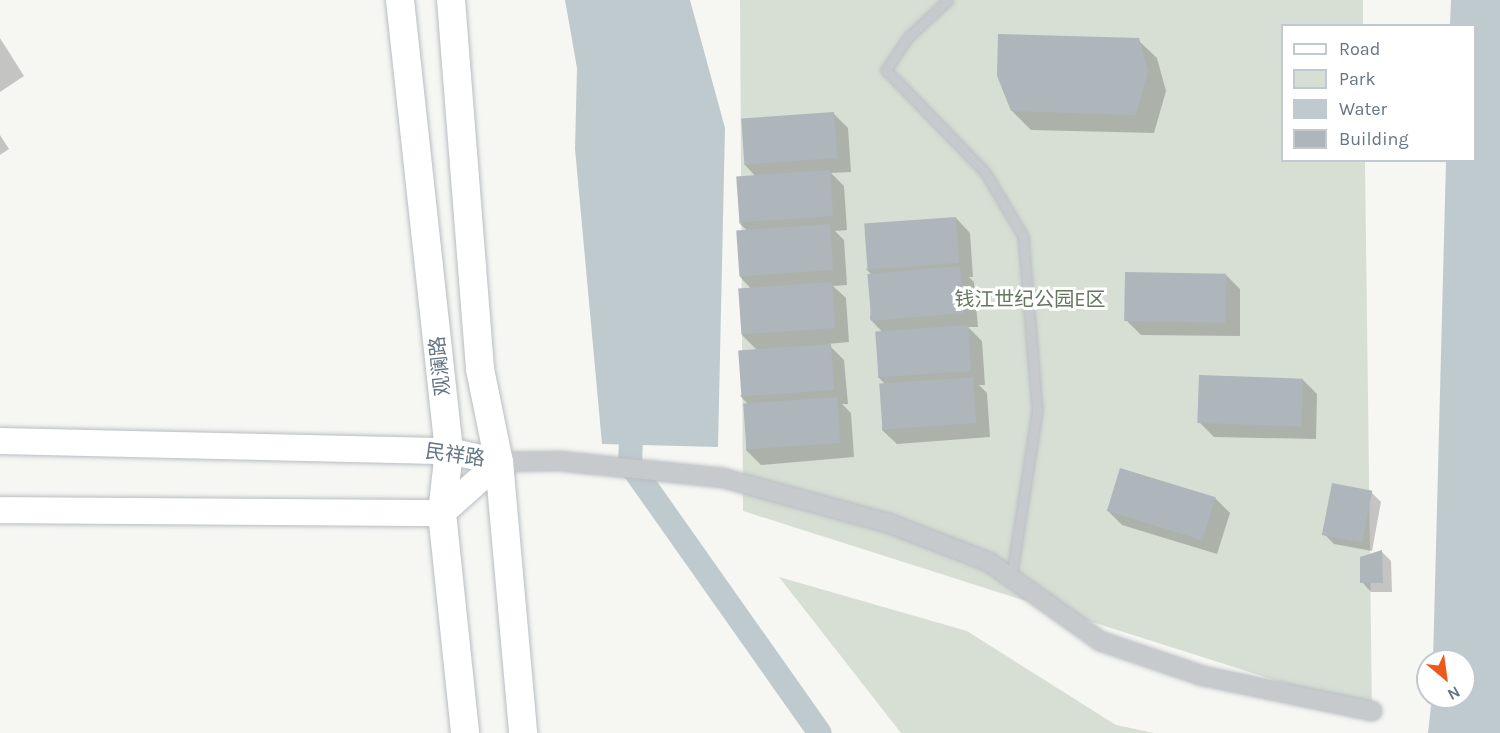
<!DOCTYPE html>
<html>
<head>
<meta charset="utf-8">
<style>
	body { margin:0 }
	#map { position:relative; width:1500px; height:733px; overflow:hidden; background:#f6f7f3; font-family:Karla,"Noto Sans SC",sans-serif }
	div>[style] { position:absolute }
	.green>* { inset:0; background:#d7dfd4 }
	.water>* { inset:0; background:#bfcacf }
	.shadow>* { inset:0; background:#0003 }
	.canal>* { height:24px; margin:-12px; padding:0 12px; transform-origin:12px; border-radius:12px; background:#bfcacf }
	.building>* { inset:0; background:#aeb5bb; transform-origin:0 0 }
	.roads { filter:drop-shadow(0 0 2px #b8bdc2) drop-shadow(0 0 2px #b8bdc2) }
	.service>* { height:9px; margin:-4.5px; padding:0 4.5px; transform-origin:4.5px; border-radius:4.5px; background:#c6cacd }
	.minor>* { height:18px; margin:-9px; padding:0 9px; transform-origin:9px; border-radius:9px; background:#c6cacd }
	.secondary>* { height:26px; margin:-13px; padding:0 13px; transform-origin:13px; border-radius:13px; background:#fff }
	.primary>* { height:28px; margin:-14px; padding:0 14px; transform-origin:14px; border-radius:14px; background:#fff }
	span { translate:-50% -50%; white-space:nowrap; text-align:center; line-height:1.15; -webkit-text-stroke:6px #fff; paint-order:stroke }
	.park-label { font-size:20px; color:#63785f }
	.street-label { font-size:20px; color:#647586 }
	.legend { position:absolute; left:1281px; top:24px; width:195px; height:138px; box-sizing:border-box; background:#fff; border:2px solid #c1c8cf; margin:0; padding:8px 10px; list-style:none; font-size:18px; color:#647586 }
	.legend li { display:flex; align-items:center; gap:12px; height:30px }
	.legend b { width:30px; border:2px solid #c1c8cf }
	.north { position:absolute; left:1416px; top:649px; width:60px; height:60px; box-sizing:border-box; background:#fff; border:2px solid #c1c8cf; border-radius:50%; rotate:151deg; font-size:16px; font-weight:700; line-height:24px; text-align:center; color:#647586 }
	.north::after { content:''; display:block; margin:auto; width:21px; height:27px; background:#ed581d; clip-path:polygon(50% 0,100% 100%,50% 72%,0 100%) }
</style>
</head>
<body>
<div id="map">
	<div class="green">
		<div style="clip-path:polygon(740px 0,1363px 0,1363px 25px,1282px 26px,1282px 160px,1365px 161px,1372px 711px,743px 511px)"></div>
		<div style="clip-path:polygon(779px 577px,967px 631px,1116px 725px,1154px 733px,901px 733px)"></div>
	</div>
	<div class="water">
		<div style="clip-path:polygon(565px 0,690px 0,725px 128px,718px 447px,602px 444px,575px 149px,577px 68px)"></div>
		<div style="clip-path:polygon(1451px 0,1500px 0,1500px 733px,1428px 733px,1432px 697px,1464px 697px,1464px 661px,1433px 661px,1446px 161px,1474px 160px,1474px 26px,1450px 25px)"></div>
	</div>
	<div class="shadow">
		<div style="clip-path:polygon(0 38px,24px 76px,0 92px)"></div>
		<div style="clip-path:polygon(1138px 40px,1157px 58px,1166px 91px,1154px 133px,1031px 130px,1012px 111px)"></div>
		<div style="clip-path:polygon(833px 113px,848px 128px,851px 172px,831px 173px,844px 186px,847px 230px,835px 231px,844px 240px,847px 285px,833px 286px,846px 298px,849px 342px,828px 344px,844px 360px,848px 404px,842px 404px,851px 413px,854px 457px,761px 465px,746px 450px,752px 408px,740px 396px,787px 350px,756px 349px,742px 335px,754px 292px,740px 277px,751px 234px,739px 223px,758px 179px,744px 164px)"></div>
		<div style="clip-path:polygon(0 135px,9px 149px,0 155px)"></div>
		<div style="clip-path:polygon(956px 218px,970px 233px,973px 277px,969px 277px,974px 282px,978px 327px,968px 327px,982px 341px,985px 385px,979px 385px,987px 393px,990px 437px,897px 444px,882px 430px,888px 387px,878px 377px,885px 335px,870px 319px,874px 277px,866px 269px)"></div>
		<div style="clip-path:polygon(1225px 274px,1240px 289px,1240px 336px,1141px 335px,1126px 320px)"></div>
		<div style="clip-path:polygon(1302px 379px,1317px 394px,1316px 439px,1214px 437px,1199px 422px)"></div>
		<div style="clip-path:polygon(1371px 492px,1381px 502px,1372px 551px,1334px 544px,1324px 534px)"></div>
		<div style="clip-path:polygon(1215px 498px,1230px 513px,1217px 554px,1122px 525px,1108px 511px)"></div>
		<div style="clip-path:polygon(1382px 552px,1391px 561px,1392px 592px,1371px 592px,1362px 582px)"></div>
	</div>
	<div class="canal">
		<div style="left:632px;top:413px;width:51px;rotate:92.2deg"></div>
		<div style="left:630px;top:464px;width:329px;rotate:54.8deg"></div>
	</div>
	<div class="building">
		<div style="clip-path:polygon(998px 34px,1139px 38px,1148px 71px,1136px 115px,1011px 111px,997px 76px)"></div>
		<div style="left:834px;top:112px;width:46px;height:93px;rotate:86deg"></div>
		<div style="left:830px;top:170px;width:46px;height:94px;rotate:86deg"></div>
		<div style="left:956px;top:217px;width:46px;height:92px;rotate:86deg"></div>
		<div style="left:830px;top:224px;width:46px;height:94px;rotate:86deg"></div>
		<div style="left:960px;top:266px;width:47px;height:93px;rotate:85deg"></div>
		<div style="left:1125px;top:272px;width:101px;height:49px;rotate:1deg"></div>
		<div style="left:832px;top:282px;width:46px;height:94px;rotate:86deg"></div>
		<div style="left:968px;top:325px;width:46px;height:93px;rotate:86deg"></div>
		<div style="left:831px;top:344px;width:46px;height:93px;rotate:86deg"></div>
		<div style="left:1199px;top:375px;width:104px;height:48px;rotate:2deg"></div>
		<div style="left:973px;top:377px;width:46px;height:94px;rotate:86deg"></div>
		<div style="left:837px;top:397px;width:46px;height:94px;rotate:86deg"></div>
		<div style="left:1120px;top:468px;width:100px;height:45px;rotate:17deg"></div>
		<div style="left:1332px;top:483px;width:41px;height:53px;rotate:11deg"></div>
		<div style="clip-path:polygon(1382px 550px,1383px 583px,1360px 583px,1360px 557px)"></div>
	</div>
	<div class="roads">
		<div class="service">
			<div style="left:948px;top:0;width:54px;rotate:137.2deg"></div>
			<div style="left:908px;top:37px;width:40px;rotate:124deg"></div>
			<div style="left:886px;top:70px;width:142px;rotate:45.9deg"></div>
			<div style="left:985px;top:172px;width:74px;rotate:59.3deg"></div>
			<div style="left:1023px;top:236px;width:176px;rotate:85.4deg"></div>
			<div style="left:1037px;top:411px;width:169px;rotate:98.8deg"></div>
		</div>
		<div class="minor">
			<div style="left:499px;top:462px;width:60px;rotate:-1deg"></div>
			<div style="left:559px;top:461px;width:165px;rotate:5.9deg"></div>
			<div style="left:723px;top:478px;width:171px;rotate:15.3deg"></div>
			<div style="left:888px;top:523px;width:108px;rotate:21.1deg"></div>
			<div style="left:989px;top:562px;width:136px;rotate:35.4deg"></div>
			<div style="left:1100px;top:641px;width:109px;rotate:18.8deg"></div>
			<div style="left:1203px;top:676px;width:173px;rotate:11.7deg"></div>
		</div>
		<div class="secondary">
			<div style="left:0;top:441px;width:449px;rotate:1.3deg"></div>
			<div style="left:449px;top:451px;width:51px;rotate:12.4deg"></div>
			<div style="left:0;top:510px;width:442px;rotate:0.4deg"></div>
			<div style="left:442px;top:513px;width:76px;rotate:-41.8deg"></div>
		</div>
		<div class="primary">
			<div style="left:400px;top:0;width:454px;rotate:83.8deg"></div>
			<div style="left:449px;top:451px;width:62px;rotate:96.4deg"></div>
			<div style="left:442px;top:513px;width:221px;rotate:84deg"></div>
			<div style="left:451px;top:0;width:370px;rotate:85.5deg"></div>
			<div style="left:480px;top:369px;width:95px;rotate:78.5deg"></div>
			<div style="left:499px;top:462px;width:272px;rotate:84.9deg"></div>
		</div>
	</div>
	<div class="park-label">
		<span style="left:1030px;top:299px">钱江世纪公园E区</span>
	</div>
	<div class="street-label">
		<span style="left:440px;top:366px;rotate:-96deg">观澜路</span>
		<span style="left:455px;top:455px;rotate:8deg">民祥路</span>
	</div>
	<ul class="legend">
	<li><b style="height:8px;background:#fff"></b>Road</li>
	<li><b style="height:16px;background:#d7dfd4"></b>Park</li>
	<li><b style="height:16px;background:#bfcacf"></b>Water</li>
	<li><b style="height:16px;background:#aeb5bb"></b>Building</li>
	</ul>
	<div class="north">N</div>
</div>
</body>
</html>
